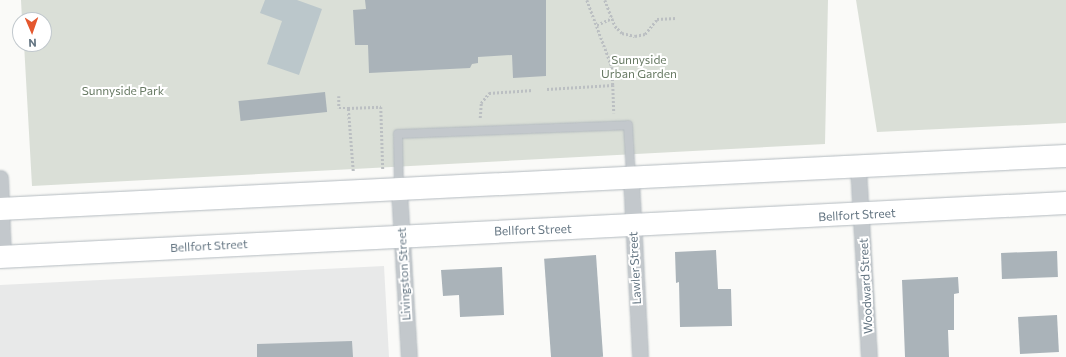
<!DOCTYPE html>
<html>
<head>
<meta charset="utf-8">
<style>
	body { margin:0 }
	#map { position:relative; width:1066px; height:357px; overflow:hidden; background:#fafaf8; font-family:Commissioner,sans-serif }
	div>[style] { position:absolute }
	.built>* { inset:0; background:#e8e9e9 }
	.green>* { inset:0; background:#dadfd7 }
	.water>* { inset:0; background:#bbc7cb }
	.building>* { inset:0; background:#aab3b9; transform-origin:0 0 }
	.path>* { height:2.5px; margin-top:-1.25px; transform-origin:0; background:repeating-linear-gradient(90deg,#bbbfc2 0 2px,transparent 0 4px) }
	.roads { filter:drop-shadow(0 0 1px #b3babf) drop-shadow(0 0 1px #b3babf) }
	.service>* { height:8px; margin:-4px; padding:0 4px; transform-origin:4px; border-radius:4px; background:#c3c8cc }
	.minor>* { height:15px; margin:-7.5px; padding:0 7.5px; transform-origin:7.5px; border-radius:7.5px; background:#c3c8cc }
	.secondary>* { height:22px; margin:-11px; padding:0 11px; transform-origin:11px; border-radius:11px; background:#fff }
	span { translate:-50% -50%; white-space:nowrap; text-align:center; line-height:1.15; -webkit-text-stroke:4px #fff; paint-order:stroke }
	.park-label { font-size:12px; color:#687a64 }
	.street-label { font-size:12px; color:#657683 }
	.north { position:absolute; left:12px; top:12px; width:40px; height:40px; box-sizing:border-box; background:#fff; border:1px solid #c1c8cd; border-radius:50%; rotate:178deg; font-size:11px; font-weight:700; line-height:16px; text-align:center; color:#657683 }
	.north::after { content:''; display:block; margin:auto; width:14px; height:18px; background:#e4572e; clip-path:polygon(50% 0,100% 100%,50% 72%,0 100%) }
</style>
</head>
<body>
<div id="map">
	<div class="built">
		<div style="clip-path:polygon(384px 266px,389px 357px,0 357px,0 285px)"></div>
	</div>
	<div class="green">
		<div style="clip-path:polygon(21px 0,828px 0,825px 144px,32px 186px,24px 44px,44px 44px,44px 20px,22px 20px)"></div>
		<div style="clip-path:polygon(856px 0,1066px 0,1066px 123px,877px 132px)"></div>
	</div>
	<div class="water">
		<div style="clip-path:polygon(265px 0,297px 0,322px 9px,299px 75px,267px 64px,282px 21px,260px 13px)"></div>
	</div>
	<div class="building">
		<div style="clip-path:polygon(365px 0,546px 0,546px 76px,513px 78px,512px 55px,478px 57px,478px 63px,472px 64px,470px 68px,369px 73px,368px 45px,355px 45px,353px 10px,366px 9px)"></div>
		<div style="left:325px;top:92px;width:20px;height:87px;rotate:84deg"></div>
		<div style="clip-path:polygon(716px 250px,718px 289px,731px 289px,732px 326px,680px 327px,679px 282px,676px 283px,675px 252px)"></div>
		<div style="left:1057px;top:251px;width:26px;height:56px;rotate:88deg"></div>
		<div style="left:596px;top:255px;width:102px;height:52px;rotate:86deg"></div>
		<div style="clip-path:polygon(502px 267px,504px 315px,460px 317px,459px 295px,443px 296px,441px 270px)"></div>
		<div style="clip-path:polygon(958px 277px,959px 293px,954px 294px,954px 330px,948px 330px,949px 357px,905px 357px,902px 280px)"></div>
		<div style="left:1057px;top:315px;width:37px;height:39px;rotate:87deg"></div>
		<div style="clip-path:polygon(352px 341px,353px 357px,257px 357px,257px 344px)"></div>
	</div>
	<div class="path">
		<div style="left:587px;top:0;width:72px;rotate:69.5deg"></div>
		<div style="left:612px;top:67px;width:18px;rotate:87deg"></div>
		<div style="left:605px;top:0;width:28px;rotate:69deg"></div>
		<div style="left:615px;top:26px;width:10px;rotate:45deg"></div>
		<div style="left:622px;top:33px;width:13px;rotate:13deg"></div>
		<div style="left:635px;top:36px;width:10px;rotate:-11deg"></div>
		<div style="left:645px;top:34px;width:19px;rotate:-51deg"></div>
		<div style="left:657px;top:19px;width:19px;rotate:-3deg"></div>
		<div style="left:597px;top:25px;width:17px;rotate:-25deg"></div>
		<div style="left:547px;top:89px;width:66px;rotate:-3.5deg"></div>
		<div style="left:613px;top:85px;width:28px;rotate:88deg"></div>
		<div style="left:339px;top:96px;width:12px;rotate:90deg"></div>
		<div style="left:339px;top:108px;width:9px"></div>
		<div style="left:480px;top:118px;width:15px;rotate:-86deg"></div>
		<div style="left:481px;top:103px;width:13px;rotate:-51deg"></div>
		<div style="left:489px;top:93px;width:44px;rotate:-3.9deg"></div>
		<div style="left:353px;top:171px;width:63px;rotate:-94.5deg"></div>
		<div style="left:348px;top:108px;width:33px;rotate:-2deg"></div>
		<div style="left:381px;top:107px;width:63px;rotate:88.2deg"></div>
	</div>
	<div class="roads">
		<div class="service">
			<div style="left:399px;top:188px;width:54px;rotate:-91.1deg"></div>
			<div style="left:398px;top:134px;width:230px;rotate:-2.2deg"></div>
			<div style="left:628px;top:125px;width:52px;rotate:86.7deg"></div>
		</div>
		<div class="minor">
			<div style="left:858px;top:167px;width:190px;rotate:86.7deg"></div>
			<div style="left:0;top:178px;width:79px;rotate:87.8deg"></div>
			<div style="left:631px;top:178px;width:179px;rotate:87.1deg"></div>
			<div style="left:399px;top:190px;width:167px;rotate:86.6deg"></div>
		</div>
		<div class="secondary">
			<div style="left:0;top:209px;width:1067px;rotate:-2.85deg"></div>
			<div style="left:0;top:257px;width:1067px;rotate:-2.9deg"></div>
		</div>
	</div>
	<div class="park-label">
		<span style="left:639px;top:67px">Sunnyside<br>Urban Garden</span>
		<span style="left:123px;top:91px">Sunnyside Park</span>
	</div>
	<div class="street-label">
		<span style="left:857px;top:215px;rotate:-3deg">Bellfort Street</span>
		<span style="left:533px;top:230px;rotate:-2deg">Bellfort Street</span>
		<span style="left:209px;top:246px;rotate:-3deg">Bellfort Street</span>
		<span style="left:635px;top:268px;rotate:-93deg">Lawler Street</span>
		<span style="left:404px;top:274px;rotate:-93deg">Livingston Street</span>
		<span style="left:866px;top:286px;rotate:-93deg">Woodward Street</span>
	</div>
	<div class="north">N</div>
</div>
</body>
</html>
